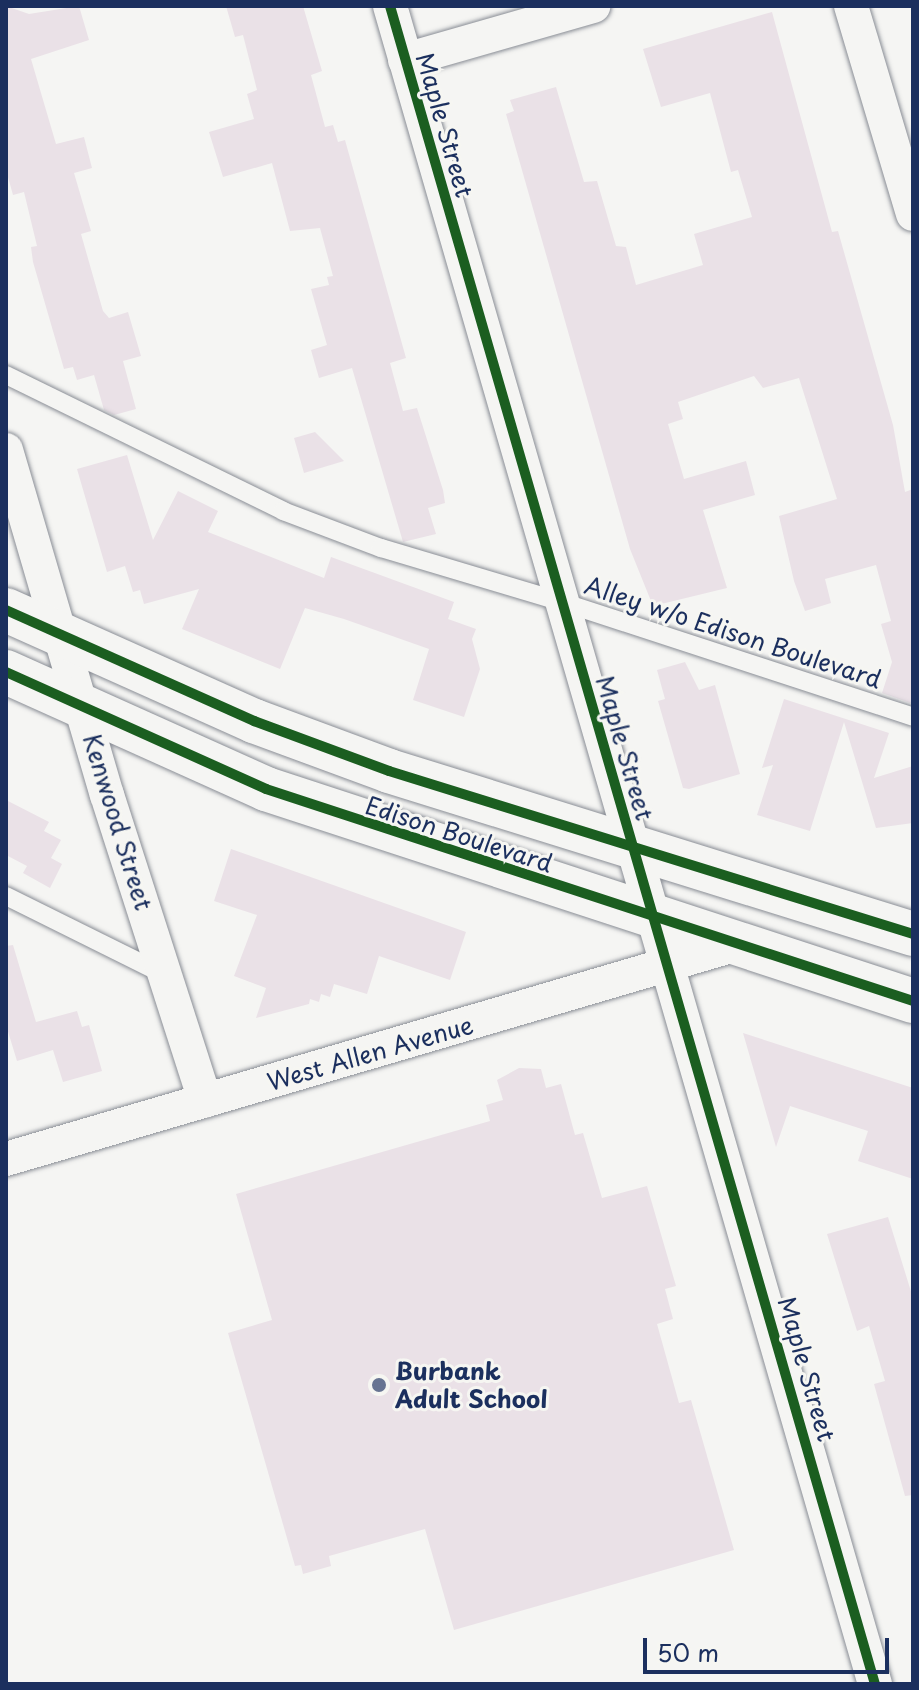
<!DOCTYPE html>
<html>
<head>
<meta charset="utf-8">
<style>
	body { margin:0 }
	#map { position:relative; width:919px; height:1690px; overflow:hidden; background:#f5f5f3; font-family:"Playpen Sans",sans-serif }
	div>[style] { position:absolute }
	.building>* { inset:0; background:#eae1e7 }
	.roads { filter:drop-shadow(0 0 2px #898d95) drop-shadow(0 0 2px #898d95) }
	.service>* { height:18px; margin:-9px; padding:0 9px; transform-origin:9px; border-radius:9px; background:#f5f5f3 }
	.minor>* { height:34px; margin:-17px; padding:0 17px; transform-origin:17px; border-radius:17px; background:#f5f5f3 }
	.secondary>* { height:44px; margin:-22px; padding:0 22px; transform-origin:22px; border-radius:22px; background:#f5f5f3 }
	.cycleway>* { height:10px; margin:-5px; padding:0 5px; transform-origin:5px; border-radius:5px; background:#1b5e20 }
	.dots>* { width:22px; height:22px; translate:-50% -50%; box-sizing:border-box; border:4px solid #f6f6f2; border-radius:50% }
	span { translate:-50% -50%; white-space:nowrap; text-align:center; line-height:1.15; -webkit-text-stroke:6px #f6f6f2; paint-order:stroke }
	.street-label { font-size:24px; color:#1b2f5e }
	.poi-label { font-size:24px; color:#1b2f5e; font-weight:700 }
	.left { translate:0 -50%; text-align:left }
	.frame { position:absolute; inset:0; border:8px solid #1b2f5e; pointer-events:none }
	.scale { position:absolute; left:643px; top:1638px; width:246px; height:36px; box-sizing:border-box; border:4px solid #1b2f5e; border-top:0; padding-left:10px; font-size:24px; line-height:28px; white-space:nowrap; color:#1b2f5e; -webkit-text-stroke:6px #f6f6f2; paint-order:stroke }
</style>
</head>
<body>
<div id="map">
	<div class="building">
		<div style="clip-path:polygon(6px 6px,29px 14px,79px 6px,89px 40px,31px 59px,56px 144px,84px 137px,92px 168px,74px 173px,91px 231px,81px 234px,103px 311px,109px 318px,128px 312px,141px 356px,123px 361px,136px 409px,114px 415px,104px 410px,94px 375px,77px 380px,73px 367px,64px 369px,33px 262px,31px 247px,37px 246px,24px 192px,13px 195px,6px 170px)"></div>
		<div style="clip-path:polygon(226px 6px,303px 6px,322px 71px,311px 75px,325px 127px,333px 125px,338px 142px,345px 140px,406px 358px,390px 363px,403px 411px,417px 408px,443px 490px,445px 503px,428px 508px,436px 534px,403px 542px,352px 368px,319px 378px,311px 350px,327px 345px,311px 289px,329px 285px,327px 277px,333px 276px,320px 228px,290px 231px,272px 163px,223px 177px,209px 132px,254px 119px,247px 94px,257px 90px,243px 35px,235px 37px)"></div>
		<div style="clip-path:polygon(772px 12px,832px 232px,838px 231px,893px 425px,905px 492px,913px 489px,913px 704px,882px 693px,892px 662px,881px 624px,891px 621px,876px 565px,825px 579px,831px 603px,805px 611px,794px 581px,779px 516px,837px 499px,799px 378px,763px 388px,754px 376px,678px 402px,683px 419px,668px 424px,684px 479px,746px 461px,755px 495px,703px 510px,727px 588px,653px 606px,630px 549px,506px 114px,514px 111px,510px 100px,556px 87px,584px 182px,597px 181px,616px 246px,626px 247px,636px 285px,703px 265px,694px 234px,752px 217px,738px 170px,731px 172px,710px 93px,661px 107px,643px 49px)"></div>
		<div style="clip-path:polygon(315px 432px,344px 461px,304px 473px,294px 438px)"></div>
		<div style="clip-path:polygon(127px 455px,153px 540px,178px 491px,218px 511px,208px 532px,324px 578px,331px 557px,454px 602px,448px 619px,476px 629px,472px 639px,480px 669px,464px 717px,413px 700px,429px 649px,344px 619px,305px 608px,280px 669px,182px 629px,199px 589px,144px 604px,140px 590px,133px 592px,125px 566px,107px 572px,77px 469px)"></div>
		<div style="clip-path:polygon(685px 662px,699px 690px,715px 685px,740px 774px,689px 789px,683px 788px,658px 701px,665px 699px,657px 670px)"></div>
		<div style="clip-path:polygon(784px 699px,889px 733px,874px 778px,913px 766px,913px 823px,876px 828px,844px 722px,810px 831px,757px 815px,773px 765px,762px 768px)"></div>
		<div style="clip-path:polygon(6px 800px,49px 822px,44px 831px,61px 840px,51px 858px,62px 864px,50px 888px,23px 873px,27px 866px,6px 855px)"></div>
		<div style="clip-path:polygon(231px 849px,466px 932px,450px 980px,379px 956px,367px 994px,334px 984px,330px 997px,321px 994px,319px 1002px,310px 999px,309px 1004px,256px 1018px,266px 988px,234px 976px,257px 915px,214px 901px)"></div>
		<div style="clip-path:polygon(13px 945px,36px 1022px,77px 1011px,82px 1027px,89px 1025px,102px 1071px,63px 1082px,53px 1050px,17px 1061px,6px 1025px,6px 946px)"></div>
		<div style="clip-path:polygon(743px 1033px,913px 1088px,913px 1179px,858px 1161px,868px 1131px,790px 1106px,776px 1147px)"></div>
		<div style="clip-path:polygon(519px 1068px,541px 1069px,546px 1088px,561px 1084px,575px 1135px,583px 1133px,602px 1198px,647px 1186px,676px 1286px,665px 1289px,673px 1319px,657px 1324px,679px 1403px,691px 1400px,734px 1550px,454px 1630px,425px 1529px,329px 1556px,331px 1566px,303px 1574px,301px 1565px,295px 1566px,228px 1333px,272px 1320px,236px 1194px,490px 1121px,486px 1105px,503px 1100px,497px 1080px)"></div>
		<div style="clip-path:polygon(888px 1217px,913px 1298px,913px 1495px,905px 1496px,874px 1384px,885px 1381px,869px 1326px,857px 1331px,827px 1234px)"></div>
	</div>
	<div class="roads">
		<div class="service">
			<div style="left:6px;top:375px;width:309px;rotate:26.1deg"></div>
			<div style="left:283px;top:511px;width:105px;rotate:20.7deg"></div>
			<div style="left:381px;top:548px;width:189px;rotate:16.6deg"></div>
			<div style="left:562px;top:602px;width:369px;rotate:18.1deg"></div>
			<div style="left:6px;top:896px;width:178px;rotate:26.4deg"></div>
		</div>
		<div class="minor">
			<div style="left:390px;top:6px;width:1747px;rotate:73.88deg"></div>
			<div style="left:851px;top:6px;width:217px;rotate:73.4deg"></div>
			<div style="left:405px;top:60px;width:196px;rotate:-16deg"></div>
			<div style="left:6px;top:450px;width:359px;rotate:73.7deg"></div>
			<div style="left:107px;top:795px;width:321px;rotate:72.2deg"></div>
			<div style="left:6px;top:1159px;width:759px;rotate:-16.38deg"></div>
		</div>
		<div class="secondary">
			<div style="left:6px;top:610px;width:272px;rotate:24.1deg"></div>
			<div style="left:254px;top:721px;width:144px;rotate:20.3deg"></div>
			<div style="left:389px;top:771px;width:549px;rotate:17.28deg"></div>
			<div style="left:6px;top:672px;width:285px;rotate:24.2deg"></div>
			<div style="left:266px;top:789px;width:681px;rotate:18.14deg"></div>
		</div>
	</div>
	<div class="cycleway">
		<div style="left:390px;top:6px;width:1747px;rotate:73.88deg"></div>
		<div style="left:6px;top:610px;width:272px;rotate:24.1deg"></div>
		<div style="left:254px;top:721px;width:144px;rotate:20.3deg"></div>
		<div style="left:389px;top:771px;width:549px;rotate:17.28deg"></div>
		<div style="left:6px;top:672px;width:285px;rotate:24.2deg"></div>
		<div style="left:266px;top:789px;width:681px;rotate:18.14deg"></div>
	</div>
	<div class="dots">
		<div style="left:379px;top:1385px;background:#677492"></div>
	</div>
	<div class="street-label">
		<span style="left:445px;top:125px;rotate:74deg">Maple Street</span>
		<span style="left:733px;top:632px;rotate:18deg">Alley w/o Edison Boulevard</span>
		<span style="left:625px;top:748px;rotate:74deg">Maple Street</span>
		<span style="left:118px;top:822px;rotate:73deg">Kenwood Street</span>
		<span style="left:459px;top:834px;rotate:18deg">Edison Boulevard</span>
		<span style="left:370px;top:1053px;rotate:-16deg">West Allen Avenue</span>
		<span style="left:807px;top:1369px;rotate:74deg">Maple Street</span>
	</div>
	<div class="poi-label">
		<span class="left" style="left:395px;top:1385px">Burbank<br>Adult School</span>
	</div>
	<div class="frame"></div>
	<div class="scale">50 m</div>
</div>
</body>
</html>
